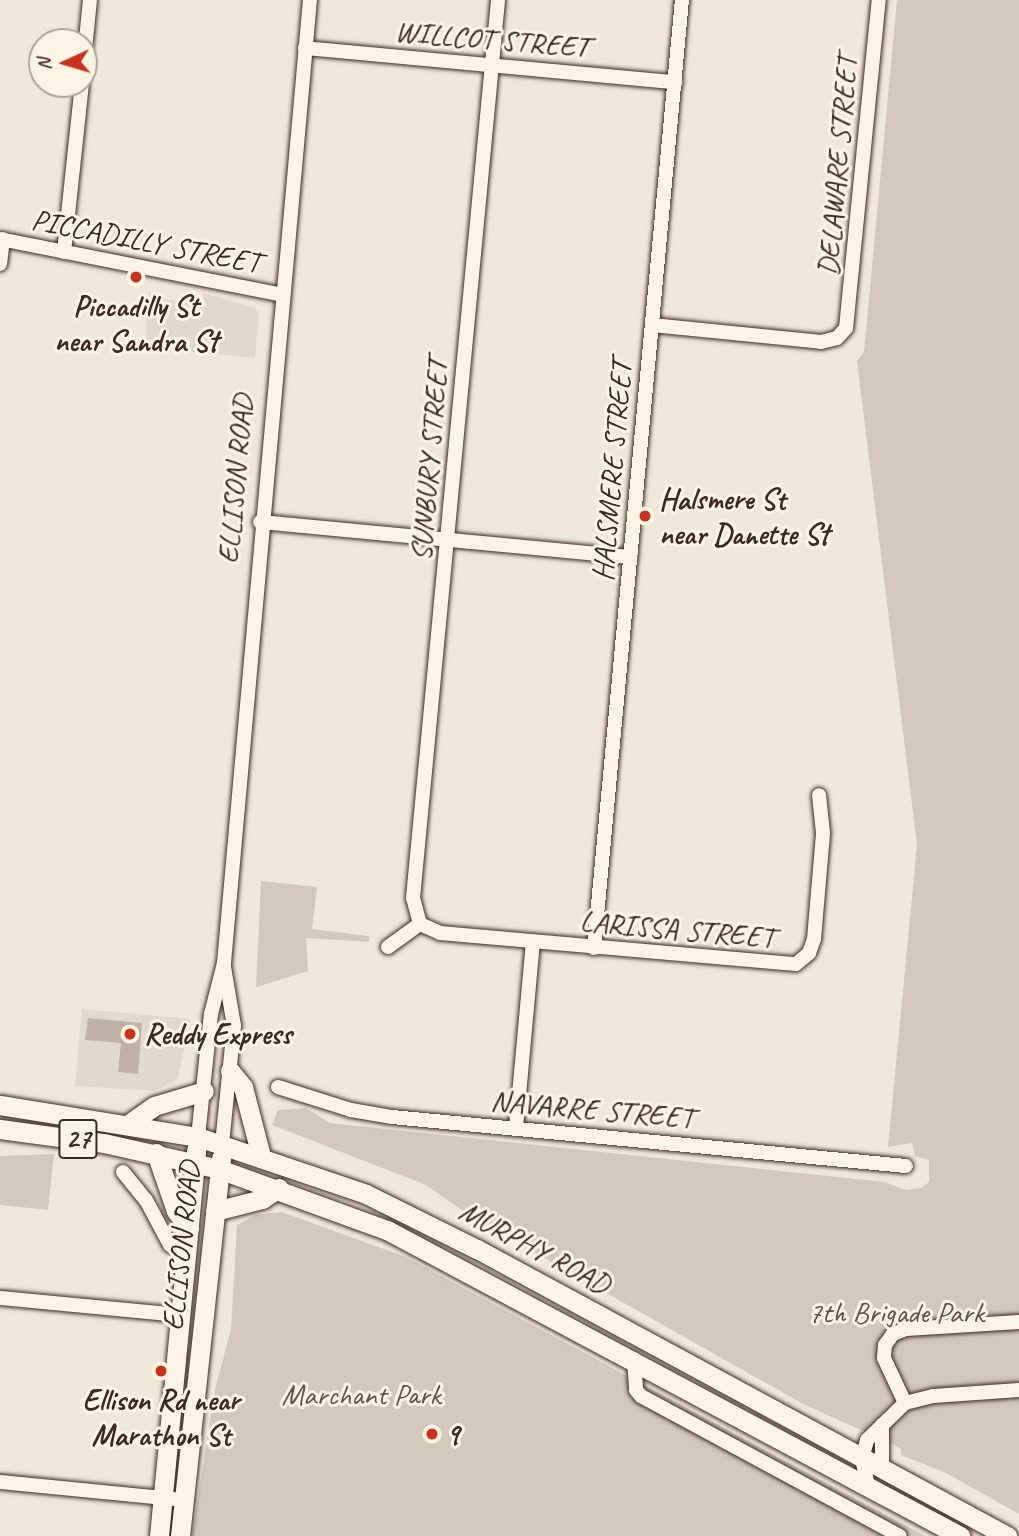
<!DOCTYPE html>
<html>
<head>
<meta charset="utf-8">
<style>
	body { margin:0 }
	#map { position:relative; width:1019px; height:1536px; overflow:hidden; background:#f0e9d9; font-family:Caveat,sans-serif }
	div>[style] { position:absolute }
	.built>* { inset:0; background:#e1d9c9 }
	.green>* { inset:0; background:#d2c9ba }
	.building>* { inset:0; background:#beb3a4 }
	.roads { filter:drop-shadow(0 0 2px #3b2a1e) drop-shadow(0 0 2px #3b2a1e) }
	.minor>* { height:14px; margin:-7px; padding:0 7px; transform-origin:7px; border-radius:7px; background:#fcf5e5 }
	.major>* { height:19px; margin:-9.5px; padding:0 9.5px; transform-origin:9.5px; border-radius:9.5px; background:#fcf5e5 }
	.dots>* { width:19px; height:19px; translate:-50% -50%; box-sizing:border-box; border:4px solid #fcf5e5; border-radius:50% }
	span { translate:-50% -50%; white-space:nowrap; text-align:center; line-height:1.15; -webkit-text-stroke:6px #fcf5e5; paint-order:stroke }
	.shield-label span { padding:2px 5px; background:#fcf5e5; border:2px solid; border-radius:5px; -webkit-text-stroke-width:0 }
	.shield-label { font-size:28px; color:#3b2a1e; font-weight:700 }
	.street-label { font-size:30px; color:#3b2a1e }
	.poi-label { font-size:30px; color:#3b2a1e; font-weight:700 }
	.left { translate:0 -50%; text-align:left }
	.park-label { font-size:30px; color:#615245 }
	.north { position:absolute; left:28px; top:28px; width:70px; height:70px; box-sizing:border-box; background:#fcf5e5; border:2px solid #afa495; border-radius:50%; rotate:266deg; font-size:19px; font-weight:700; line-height:28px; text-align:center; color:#3b2a1e }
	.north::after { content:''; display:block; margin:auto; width:24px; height:32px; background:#c8321e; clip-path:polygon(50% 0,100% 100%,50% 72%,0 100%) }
</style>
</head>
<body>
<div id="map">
	<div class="built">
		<div style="clip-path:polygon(149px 291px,156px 297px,207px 307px,202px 293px,253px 307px,259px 313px,255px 358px,145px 347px)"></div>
		<div style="clip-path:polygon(82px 1009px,190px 1019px,178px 1079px,155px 1091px,75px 1086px)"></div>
	</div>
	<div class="green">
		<div style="clip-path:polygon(897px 0,1019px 0,1019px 1514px,944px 1472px,901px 1455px,901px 1449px,894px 1445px,803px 1404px,470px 1216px,426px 1185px,272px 1125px,278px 1110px,306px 1108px,330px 1123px,884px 1182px,906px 1190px,921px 1188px,929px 1182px,929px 1160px,915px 1156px,912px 1143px,888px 1147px,917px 845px,857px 361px,864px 352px)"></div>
		<div style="clip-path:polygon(261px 881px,317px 887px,312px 929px,369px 936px,369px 942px,306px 938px,308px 971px,256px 987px)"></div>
		<div style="clip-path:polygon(54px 1154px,48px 1210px,0 1205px,0 1156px)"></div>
		<div style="clip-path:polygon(282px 1212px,406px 1257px,925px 1536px,192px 1536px,215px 1389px,231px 1329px,237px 1225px,255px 1215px)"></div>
	</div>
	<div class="building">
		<div style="clip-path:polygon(88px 1018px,142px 1023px,138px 1074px,118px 1072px,121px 1043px,85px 1040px)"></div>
	</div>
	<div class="roads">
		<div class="minor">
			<div style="left:305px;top:48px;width:372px;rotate:5.3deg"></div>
			<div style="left:84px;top:59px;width:59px;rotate:-84.2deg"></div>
			<div style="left:0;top:239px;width:288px;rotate:11.2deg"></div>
			<div style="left:64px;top:252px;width:169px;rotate:-83.9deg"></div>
			<div style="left:0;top:264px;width:25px;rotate:-83deg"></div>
			<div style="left:652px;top:325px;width:170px;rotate:5.7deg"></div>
			<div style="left:821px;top:342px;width:16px;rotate:-14deg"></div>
			<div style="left:837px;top:338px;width:13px;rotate:-48deg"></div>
			<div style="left:846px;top:328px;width:330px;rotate:-84.3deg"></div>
			<div style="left:260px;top:522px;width:372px;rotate:5.4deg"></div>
			<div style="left:420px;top:924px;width:27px;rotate:-105deg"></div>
			<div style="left:413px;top:898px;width:902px;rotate:-84.59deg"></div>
			<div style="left:388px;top:947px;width:39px;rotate:-36deg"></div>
			<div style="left:420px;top:924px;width:22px;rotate:24deg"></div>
			<div style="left:440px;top:933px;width:357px;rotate:5deg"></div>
			<div style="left:796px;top:964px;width:17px;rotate:-40deg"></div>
			<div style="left:809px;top:953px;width:15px;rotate:-70deg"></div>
			<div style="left:814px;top:939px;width:106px;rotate:-85.1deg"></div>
			<div style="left:823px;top:833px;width:38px;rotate:-96deg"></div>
			<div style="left:594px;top:948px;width:952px;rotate:-84.7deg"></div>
			<div style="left:278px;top:1087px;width:77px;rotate:17.5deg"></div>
			<div style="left:351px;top:1110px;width:42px;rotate:9.7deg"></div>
			<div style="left:392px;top:1117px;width:516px;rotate:5.45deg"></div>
			<div style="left:516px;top:1128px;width:187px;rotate:-84.8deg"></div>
			<div style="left:198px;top:1137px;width:124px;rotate:-84deg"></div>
			<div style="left:211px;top:1014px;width:53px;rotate:-75.7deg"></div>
			<div style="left:224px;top:963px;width:967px;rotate:-84.9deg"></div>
			<div style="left:222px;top:1144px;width:119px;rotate:-84.2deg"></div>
			<div style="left:234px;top:1026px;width:60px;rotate:-99.6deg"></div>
			<div style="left:123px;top:1172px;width:36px;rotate:51deg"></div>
			<div style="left:146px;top:1200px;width:51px;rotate:61.9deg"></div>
			<div style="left:170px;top:1245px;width:18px;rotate:29deg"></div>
			<div style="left:0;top:1298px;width:181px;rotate:5.4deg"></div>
			<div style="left:634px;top:1359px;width:31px;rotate:86deg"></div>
			<div style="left:636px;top:1390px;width:8px;rotate:50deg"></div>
			<div style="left:641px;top:1396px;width:294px;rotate:28.4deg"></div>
			<div style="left:905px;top:1403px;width:50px;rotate:-115deg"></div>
			<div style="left:884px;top:1358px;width:13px;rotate:-86deg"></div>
			<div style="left:885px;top:1345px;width:14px;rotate:-54deg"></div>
			<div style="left:893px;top:1334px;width:14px;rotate:-21deg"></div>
			<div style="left:906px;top:1329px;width:113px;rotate:-3.5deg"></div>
			<div style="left:882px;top:1425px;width:43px;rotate:90deg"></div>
			<div style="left:0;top:1482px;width:184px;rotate:5.6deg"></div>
			<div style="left:868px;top:1485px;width:28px;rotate:-103deg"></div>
			<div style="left:862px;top:1458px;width:19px;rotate:-74deg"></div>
			<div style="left:867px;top:1440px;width:53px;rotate:-44.2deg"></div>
			<div style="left:905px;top:1403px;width:29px;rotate:-14deg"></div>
			<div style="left:933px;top:1396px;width:86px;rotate:-4deg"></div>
		</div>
		<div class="major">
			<div style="left:230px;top:1071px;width:21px;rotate:51deg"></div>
			<div style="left:243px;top:1087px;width:71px;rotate:75.4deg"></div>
			<div style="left:0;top:1105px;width:201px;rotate:9.2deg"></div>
			<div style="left:198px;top:1137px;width:177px;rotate:18.7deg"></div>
			<div style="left:366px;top:1194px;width:124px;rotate:26.4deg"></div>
			<div style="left:477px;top:1249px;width:603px;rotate:28.44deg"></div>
			<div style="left:130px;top:1123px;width:29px;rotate:-35deg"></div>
			<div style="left:154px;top:1106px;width:52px;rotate:-16.7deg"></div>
			<div style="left:0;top:1129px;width:105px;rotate:7.7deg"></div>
			<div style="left:104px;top:1143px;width:118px;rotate:12.7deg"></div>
			<div style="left:219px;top:1169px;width:179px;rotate:20deg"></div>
			<div style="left:387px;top:1230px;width:650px;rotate:28.1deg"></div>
			<div style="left:156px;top:1153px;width:61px;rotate:71deg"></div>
			<div style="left:176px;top:1211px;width:21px;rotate:51deg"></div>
			<div style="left:215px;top:1211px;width:49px;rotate:-14.3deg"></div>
			<div style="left:262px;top:1199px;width:20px;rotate:-33deg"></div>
			<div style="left:159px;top:1536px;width:388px;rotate:-84.5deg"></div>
			<div style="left:180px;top:1536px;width:380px;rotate:-83.8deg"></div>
		</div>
	</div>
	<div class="dots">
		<div style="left:136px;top:277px;background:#c8321e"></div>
		<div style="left:645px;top:516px;background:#c8321e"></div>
		<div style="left:130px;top:1034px;background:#c8321e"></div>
		<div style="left:161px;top:1371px;background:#c8321e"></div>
		<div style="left:432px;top:1434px;background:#c8321e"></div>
	</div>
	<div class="shield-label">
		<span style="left:78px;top:1139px">27</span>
	</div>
	<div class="street-label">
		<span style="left:492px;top:39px;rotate:5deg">WILLCOT STREET</span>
		<span style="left:837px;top:166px;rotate:-85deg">DELAWARE STREET</span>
		<span style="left:146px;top:241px;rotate:11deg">PICCADILLY STREET</span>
		<span style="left:429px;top:460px;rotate:-85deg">SUNBURY STREET</span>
		<span style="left:612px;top:471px;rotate:-85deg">HALSMERE STREET</span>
		<span style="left:235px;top:479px;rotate:-85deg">ELLISON ROAD</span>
		<span style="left:677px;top:929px;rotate:5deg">LARISSA STREET</span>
		<span style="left:592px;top:1109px;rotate:5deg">NAVARRE STREET</span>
		<span style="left:181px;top:1246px;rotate:-84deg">ELLISON ROAD</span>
		<span style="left:535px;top:1247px;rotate:28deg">MURPHY ROAD</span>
	</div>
	<div class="poi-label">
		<span style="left:136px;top:323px">Piccadilly St<br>near Sandra St</span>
		<span class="left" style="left:659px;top:516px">Halsmere St<br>near Danette St</span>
		<span class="left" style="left:144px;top:1034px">Reddy Express</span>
		<span style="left:161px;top:1417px">Ellison Rd near<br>Marathon St</span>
		<span class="left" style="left:446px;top:1434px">9</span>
	</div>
	<div class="park-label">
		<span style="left:896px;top:1312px">7th Brigade Park</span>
		<span style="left:361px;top:1394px">Marchant Park</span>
	</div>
	<div class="north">N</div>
</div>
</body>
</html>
